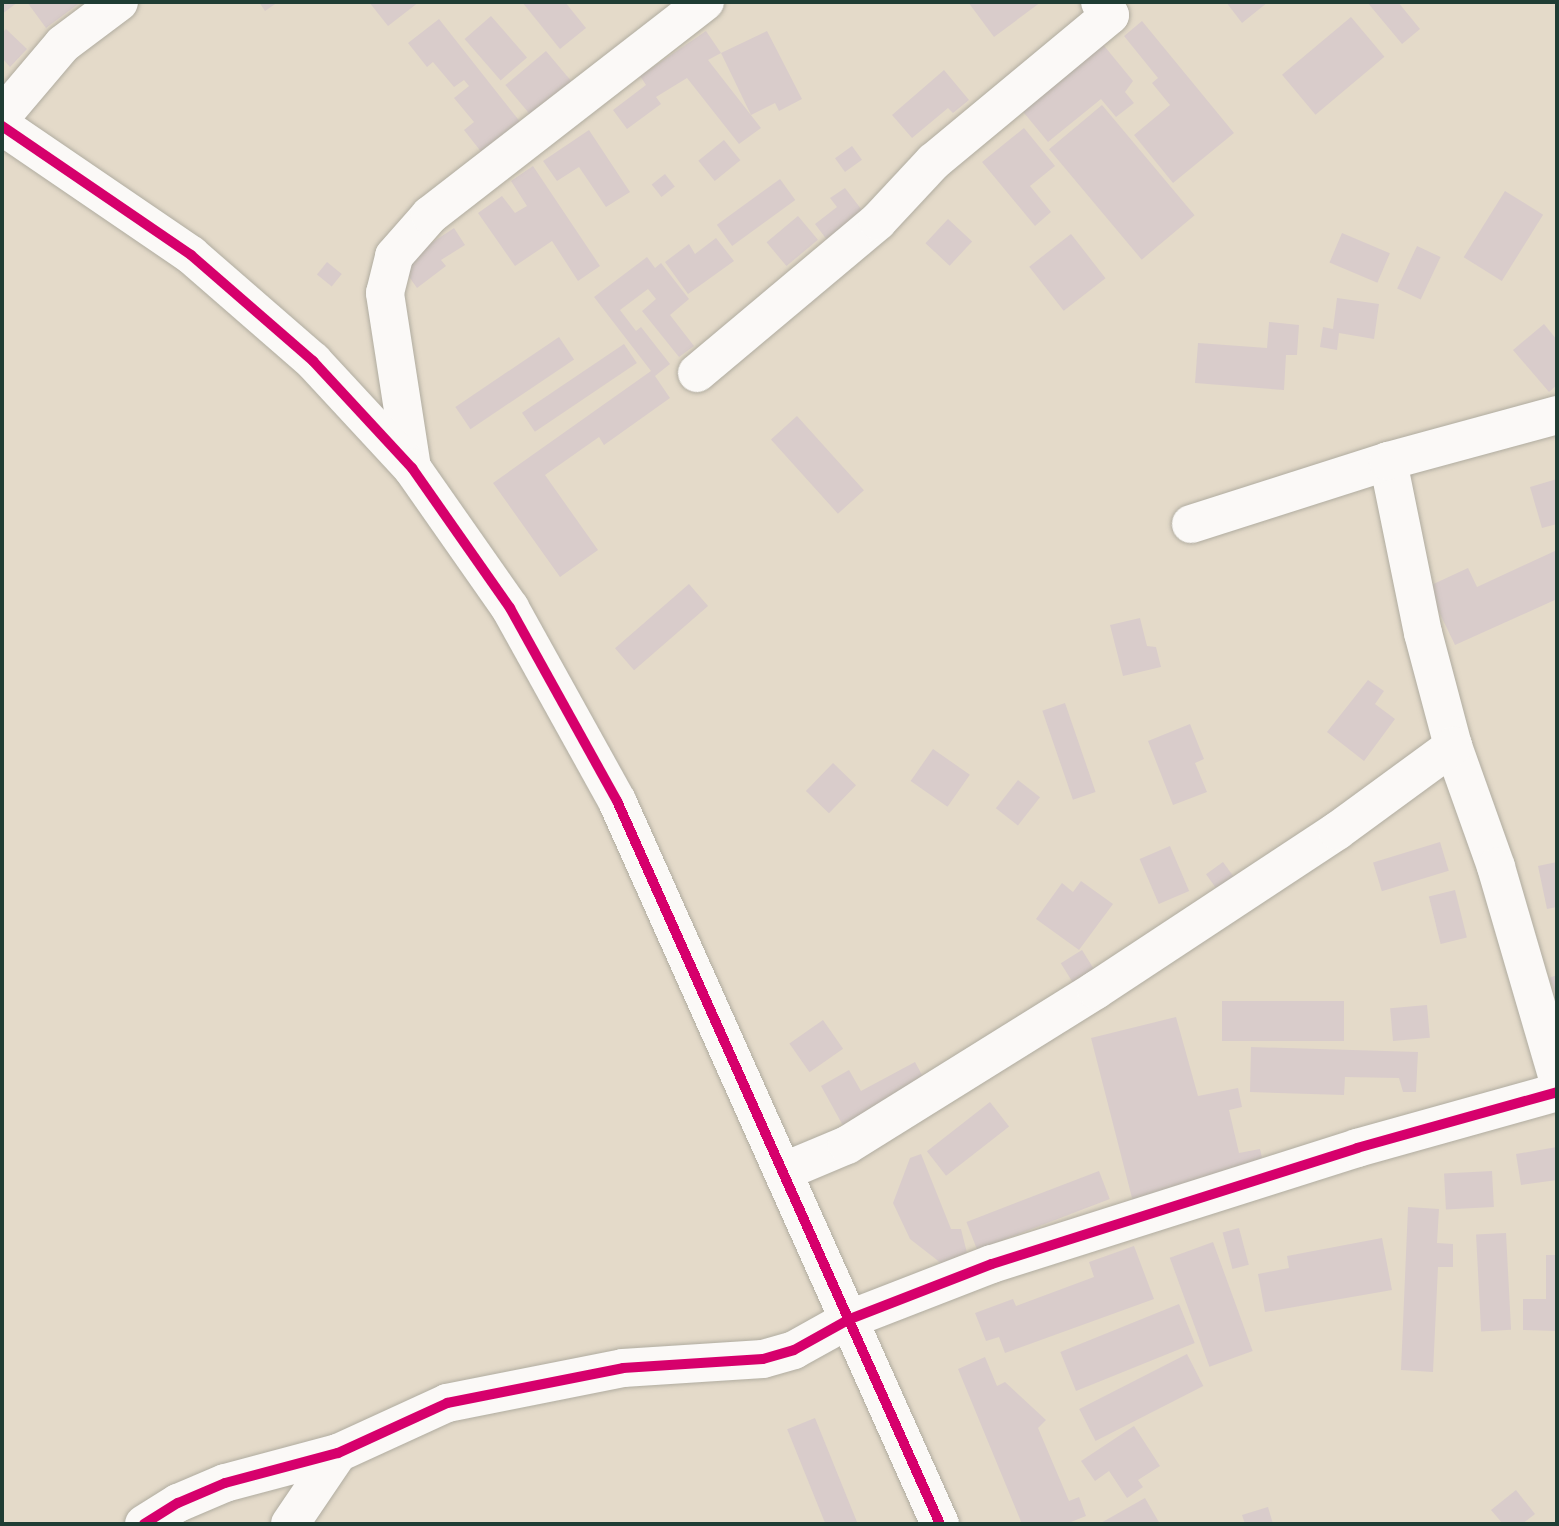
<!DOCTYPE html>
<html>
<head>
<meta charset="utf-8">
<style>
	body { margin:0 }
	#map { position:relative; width:1559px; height:1526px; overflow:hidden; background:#e4dac9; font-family:Itim,sans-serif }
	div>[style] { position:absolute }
	.building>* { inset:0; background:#d9cccb; transform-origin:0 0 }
	.roads { filter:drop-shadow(0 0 2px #b0aca0) drop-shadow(0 0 2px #b0aca0) }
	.street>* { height:38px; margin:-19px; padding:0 19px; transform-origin:19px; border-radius:19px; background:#fbf9f7 }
	.secondary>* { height:38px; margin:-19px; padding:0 19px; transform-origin:19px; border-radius:19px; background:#fbf9f7 }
	.cycleway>* { height:10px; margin:-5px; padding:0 5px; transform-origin:5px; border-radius:5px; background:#d6006c }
	span { translate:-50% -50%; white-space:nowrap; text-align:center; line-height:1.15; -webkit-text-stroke:5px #fff; paint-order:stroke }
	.frame { position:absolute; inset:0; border:4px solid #1f3d34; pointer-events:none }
</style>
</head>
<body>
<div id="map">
	<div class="building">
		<div style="clip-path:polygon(2px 2px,18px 2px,2px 14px)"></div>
		<div style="clip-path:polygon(27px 2px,81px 2px,46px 28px)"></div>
		<div style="clip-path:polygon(259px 2px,278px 2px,265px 11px)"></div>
		<div style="clip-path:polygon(369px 2px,419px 2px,388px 26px)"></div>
		<div style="clip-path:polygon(522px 2px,565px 2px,586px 28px,560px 49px)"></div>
		<div style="clip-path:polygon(968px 2px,1041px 2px,994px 37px)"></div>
		<div style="clip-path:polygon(1226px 2px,1268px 2px,1242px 23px)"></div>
		<div style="clip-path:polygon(1367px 2px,1398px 2px,1420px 29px,1402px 44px)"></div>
		<div style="left:491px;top:16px;width:55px;height:35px;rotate:49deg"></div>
		<div style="left:1351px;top:17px;width:52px;height:90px;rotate:50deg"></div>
		<div style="clip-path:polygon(439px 19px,525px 128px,486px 158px,464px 130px,474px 122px,454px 98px,469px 86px,464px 80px,454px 87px,433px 62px,427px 67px,408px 43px)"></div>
		<div style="clip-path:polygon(1142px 21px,1234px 133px,1173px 183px,1134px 135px,1170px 105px,1152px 83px,1158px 78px,1124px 36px)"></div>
		<div style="clip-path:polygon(6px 29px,27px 49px,10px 67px,2px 58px,2px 33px)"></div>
		<div style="clip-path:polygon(706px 31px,721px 53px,767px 31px,802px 99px,779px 111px,775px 103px,751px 115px,721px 53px,708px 60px,761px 128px,739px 144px,687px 78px,656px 97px,661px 104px,627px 129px,613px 110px,646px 85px,640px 76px)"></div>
		<div style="clip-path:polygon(1101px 42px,1133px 81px,1125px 92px,1134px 103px,1116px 117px,1101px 99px,1048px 142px,1020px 108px)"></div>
		<div style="left:546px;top:51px;width:45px;height:53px;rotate:50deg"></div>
		<div style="clip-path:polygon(944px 70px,969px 100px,953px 113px,948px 108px,912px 138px,892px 115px)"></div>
		<div style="left:1102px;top:105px;width:144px;height:69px;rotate:50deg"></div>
		<div style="clip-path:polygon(1024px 128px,1055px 166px,1030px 186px,1051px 212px,1035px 226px,982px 162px)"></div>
		<div style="clip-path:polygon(589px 130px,630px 192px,606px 207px,579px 167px,557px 181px,543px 161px)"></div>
		<div style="left:724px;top:140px;width:26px;height:33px;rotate:51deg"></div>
		<div style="left:852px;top:146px;width:17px;height:21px;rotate:54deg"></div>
		<div style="clip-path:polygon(533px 166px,600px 266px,578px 281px,552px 241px,515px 266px,478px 213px,502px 196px,515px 213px,527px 206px,511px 181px)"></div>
		<div style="left:665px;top:174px;width:16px;height:17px;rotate:52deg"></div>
		<div style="left:780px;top:179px;width:26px;height:78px;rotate:54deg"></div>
		<div style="clip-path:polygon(845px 188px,868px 218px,827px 240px,815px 224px,837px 207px,830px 198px)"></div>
		<div style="left:1505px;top:191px;width:45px;height:78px;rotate:32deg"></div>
		<div style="left:798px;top:216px;width:31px;height:41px;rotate:50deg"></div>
		<div style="left:948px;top:219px;width:33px;height:33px;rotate:43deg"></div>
		<div style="clip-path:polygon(454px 228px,465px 245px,441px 260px,446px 266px,417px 288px,400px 264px)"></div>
		<div style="left:1342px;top:233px;width:52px;height:32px;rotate:23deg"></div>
		<div style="left:1071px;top:234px;width:56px;height:53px;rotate:52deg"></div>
		<div style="clip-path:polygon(716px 238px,734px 261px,688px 294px,665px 262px,689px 244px,695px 254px)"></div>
		<div style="left:1417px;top:246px;width:26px;height:47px;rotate:25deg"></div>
		<div style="clip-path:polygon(647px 257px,655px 268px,661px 263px,689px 299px,670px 315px,694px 346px,679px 357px,642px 311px,656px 299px,648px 289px,620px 310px,636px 331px,641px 327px,670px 364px,655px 376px,670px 398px,604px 445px,599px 437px,545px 475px,598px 550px,560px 577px,493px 483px,651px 371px,594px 297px)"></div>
		<div style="left:327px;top:262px;width:19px;height:16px;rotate:39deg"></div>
		<div style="clip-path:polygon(1337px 298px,1379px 304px,1374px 339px,1339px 333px,1337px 350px,1320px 347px,1323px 327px,1333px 329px)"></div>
		<div style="clip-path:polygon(1269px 322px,1299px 325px,1297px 355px,1286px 355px,1284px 390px,1195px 383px,1198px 343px,1267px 348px)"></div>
		<div style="clip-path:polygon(1544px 324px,1557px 340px,1557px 385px,1549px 392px,1513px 350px)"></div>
		<div style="left:559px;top:337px;width:27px;height:125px;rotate:56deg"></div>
		<div style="left:624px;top:344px;width:23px;height:123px;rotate:56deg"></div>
		<div style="left:797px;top:416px;width:100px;height:35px;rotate:48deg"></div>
		<div style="clip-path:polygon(1557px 479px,1557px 524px,1542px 528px,1530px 487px)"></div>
		<div style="clip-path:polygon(1557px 550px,1557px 599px,1455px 645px,1427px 587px,1468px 568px,1477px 587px)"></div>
		<div style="left:689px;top:584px;width:29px;height:98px;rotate:49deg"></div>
		<div style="clip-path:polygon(1140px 618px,1147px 646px,1156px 647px,1161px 667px,1123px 676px,1110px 625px)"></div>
		<div style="clip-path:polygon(1368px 680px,1384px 691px,1375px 704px,1395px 719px,1364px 761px,1327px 732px)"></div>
		<div style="left:1065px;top:703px;width:94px;height:24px;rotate:71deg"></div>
		<div style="clip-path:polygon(1190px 724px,1204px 759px,1195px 763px,1207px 792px,1173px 805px,1148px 741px)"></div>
		<div style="left:933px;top:749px;width:45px;height:39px;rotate:35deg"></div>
		<div style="left:833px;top:763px;width:32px;height:39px;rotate:44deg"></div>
		<div style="left:1018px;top:780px;width:28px;height:36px;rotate:38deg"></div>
		<div style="left:1440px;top:842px;width:30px;height:70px;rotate:73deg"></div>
		<div style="left:1170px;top:846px;width:49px;height:33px;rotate:67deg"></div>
		<div style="left:1223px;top:862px;width:29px;height:21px;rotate:54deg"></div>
		<div style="clip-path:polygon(1557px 862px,1557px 907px,1547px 909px,1538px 866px)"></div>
		<div style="clip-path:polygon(1081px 881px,1113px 904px,1079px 950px,1036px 919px,1062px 883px,1073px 892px)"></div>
		<div style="left:1455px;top:890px;width:49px;height:27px;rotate:76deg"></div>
		<div style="left:1082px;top:950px;width:36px;height:25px;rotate:58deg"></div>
		<div style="clip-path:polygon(1557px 975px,1557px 997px,1549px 978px)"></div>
		<div style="left:1222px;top:1001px;width:122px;height:40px"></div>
		<div style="left:1427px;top:1005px;width:33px;height:37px;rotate:85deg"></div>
		<div style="clip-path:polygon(1176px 1017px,1198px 1096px,1238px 1088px,1242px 1107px,1229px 1110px,1239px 1153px,1260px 1149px,1265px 1171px,1133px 1202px,1091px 1038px)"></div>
		<div style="left:823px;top:1020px;width:35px;height:41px;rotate:55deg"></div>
		<div style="clip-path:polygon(1251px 1047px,1418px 1052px,1416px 1092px,1403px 1092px,1399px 1078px,1345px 1077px,1344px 1095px,1250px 1092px)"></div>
		<div style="clip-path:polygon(915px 1062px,928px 1086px,846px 1131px,821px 1086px,849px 1070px,861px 1091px)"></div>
		<div style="left:990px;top:1102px;width:31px;height:80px;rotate:52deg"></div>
		<div style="clip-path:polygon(1557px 1147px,1557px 1180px,1521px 1185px,1516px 1154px)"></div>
		<div style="clip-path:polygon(921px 1154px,951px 1229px,961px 1229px,969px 1261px,946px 1267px,910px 1239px,893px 1203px,910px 1158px)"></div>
		<div style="left:1099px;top:1171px;width:30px;height:142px;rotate:69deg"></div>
		<div style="left:1492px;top:1171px;width:36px;height:48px;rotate:87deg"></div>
		<div style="clip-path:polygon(1408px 1207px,1439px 1209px,1437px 1243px,1453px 1244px,1453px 1267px,1438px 1267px,1433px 1372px,1401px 1370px)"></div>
		<div style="left:1239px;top:1228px;width:38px;height:17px;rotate:75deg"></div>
		<div style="left:1506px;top:1233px;width:97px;height:30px;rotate:87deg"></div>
		<div style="clip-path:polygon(1382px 1238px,1392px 1290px,1265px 1312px,1258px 1274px,1289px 1268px,1287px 1256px)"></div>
		<div style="left:1213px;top:1242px;width:116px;height:46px;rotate:70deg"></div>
		<div style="clip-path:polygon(1134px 1246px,1154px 1299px,1005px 1353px,999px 1337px,986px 1341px,975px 1313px,1013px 1299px,1016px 1306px,1094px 1277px,1089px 1262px)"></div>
		<div style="clip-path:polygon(1546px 1255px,1557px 1255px,1557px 1331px,1523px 1330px,1523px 1299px,1546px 1299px)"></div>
		<div style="left:1179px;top:1304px;width:42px;height:128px;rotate:68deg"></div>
		<div style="left:1187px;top:1354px;width:36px;height:121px;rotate:63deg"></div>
		<div style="clip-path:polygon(985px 1357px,997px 1386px,1005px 1382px,1046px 1420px,1038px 1428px,1069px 1501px,1079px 1497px,1086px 1516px,1066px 1524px,1022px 1524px,958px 1369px)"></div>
		<div style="left:815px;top:1418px;width:114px;height:30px;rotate:68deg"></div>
		<div style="clip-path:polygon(1134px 1426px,1160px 1466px,1138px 1480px,1143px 1487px,1127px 1498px,1109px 1471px,1095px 1481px,1081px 1461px)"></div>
		<div style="clip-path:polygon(1516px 1490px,1535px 1514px,1522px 1524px,1503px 1524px,1491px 1510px)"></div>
		<div style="clip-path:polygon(1145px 1498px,1160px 1524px,1099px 1524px)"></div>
		<div style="clip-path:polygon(1268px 1507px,1273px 1524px,1245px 1524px,1242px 1515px)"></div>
	</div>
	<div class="roads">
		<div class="street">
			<div style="left:2px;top:116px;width:94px;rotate:-49.7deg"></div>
			<div style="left:63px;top:44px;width:70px;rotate:-36.9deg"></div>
			<div style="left:697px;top:373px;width:236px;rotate:-40deg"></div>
			<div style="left:878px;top:221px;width:81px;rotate:-47deg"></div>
			<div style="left:933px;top:162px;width:230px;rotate:-39.7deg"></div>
			<div style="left:1110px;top:15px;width:16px;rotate:-128deg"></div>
			<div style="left:1388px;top:461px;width:176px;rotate:78.5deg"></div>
			<div style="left:1423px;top:633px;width:117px;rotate:75.1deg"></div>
			<div style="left:1453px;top:746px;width:128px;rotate:70.4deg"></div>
			<div style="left:1496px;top:867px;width:218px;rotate:73.7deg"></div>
			<div style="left:412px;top:468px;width:177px;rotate:-98.8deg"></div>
			<div style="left:385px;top:293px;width:38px;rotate:-76deg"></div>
			<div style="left:394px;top:256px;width:55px;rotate:-48.7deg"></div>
			<div style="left:430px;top:215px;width:348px;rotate:-37.8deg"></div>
			<div style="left:1191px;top:524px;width:207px;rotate:-17.7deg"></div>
			<div style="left:1388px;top:461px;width:175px;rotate:-15.2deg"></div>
			<div style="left:785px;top:1171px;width:67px;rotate:-22.8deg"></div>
			<div style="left:847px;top:1145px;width:293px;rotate:-31.9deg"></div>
			<div style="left:1096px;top:990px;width:289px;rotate:-33.4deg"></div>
			<div style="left:1337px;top:831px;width:144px;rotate:-36.2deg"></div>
			<div style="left:144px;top:1524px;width:40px;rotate:-32deg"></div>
			<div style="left:178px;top:1503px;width:51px;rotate:-23.1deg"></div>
			<div style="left:225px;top:1483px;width:117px;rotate:-14.9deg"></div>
			<div style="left:338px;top:1453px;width:120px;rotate:-24.6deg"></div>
			<div style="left:447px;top:1403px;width:179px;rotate:-11.2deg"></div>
			<div style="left:623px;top:1368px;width:140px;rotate:-3.7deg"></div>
			<div style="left:763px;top:1359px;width:32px;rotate:-16deg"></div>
			<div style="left:794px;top:1350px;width:64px;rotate:-29deg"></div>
			<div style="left:850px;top:1319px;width:152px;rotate:-21.2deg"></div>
			<div style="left:992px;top:1264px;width:383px;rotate:-17.6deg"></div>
			<div style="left:1357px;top:1148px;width:208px;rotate:-15.6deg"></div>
			<div style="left:290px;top:1524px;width:86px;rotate:-55.9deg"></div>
		</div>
		<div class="secondary">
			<div style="left:2px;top:126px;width:229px;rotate:34.3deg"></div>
			<div style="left:191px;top:255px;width:162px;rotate:41deg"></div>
			<div style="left:313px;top:361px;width:146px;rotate:47.2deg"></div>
			<div style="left:412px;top:468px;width:171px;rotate:55deg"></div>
			<div style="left:510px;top:608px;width:221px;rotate:61deg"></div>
			<div style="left:617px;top:801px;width:792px;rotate:65.93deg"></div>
		</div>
	</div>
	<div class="cycleway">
		<div style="left:2px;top:126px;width:229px;rotate:34.3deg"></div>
		<div style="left:191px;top:255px;width:162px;rotate:41deg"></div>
		<div style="left:313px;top:361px;width:146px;rotate:47.2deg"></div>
		<div style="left:412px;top:468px;width:171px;rotate:55deg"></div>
		<div style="left:510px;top:608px;width:221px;rotate:61deg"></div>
		<div style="left:617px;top:801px;width:792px;rotate:65.93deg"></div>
		<div style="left:144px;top:1524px;width:40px;rotate:-32deg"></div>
		<div style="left:178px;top:1503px;width:51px;rotate:-23.1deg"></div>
		<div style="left:225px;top:1483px;width:117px;rotate:-14.9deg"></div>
		<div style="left:338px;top:1453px;width:120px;rotate:-24.6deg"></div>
		<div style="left:447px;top:1403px;width:179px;rotate:-11.2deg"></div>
		<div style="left:623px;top:1368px;width:140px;rotate:-3.7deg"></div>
		<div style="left:763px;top:1359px;width:32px;rotate:-16deg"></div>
		<div style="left:794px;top:1350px;width:64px;rotate:-29deg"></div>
		<div style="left:850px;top:1319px;width:152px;rotate:-21.2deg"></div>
		<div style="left:992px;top:1264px;width:383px;rotate:-17.6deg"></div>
		<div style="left:1357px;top:1148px;width:208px;rotate:-15.6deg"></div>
	</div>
	<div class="frame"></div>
</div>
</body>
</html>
